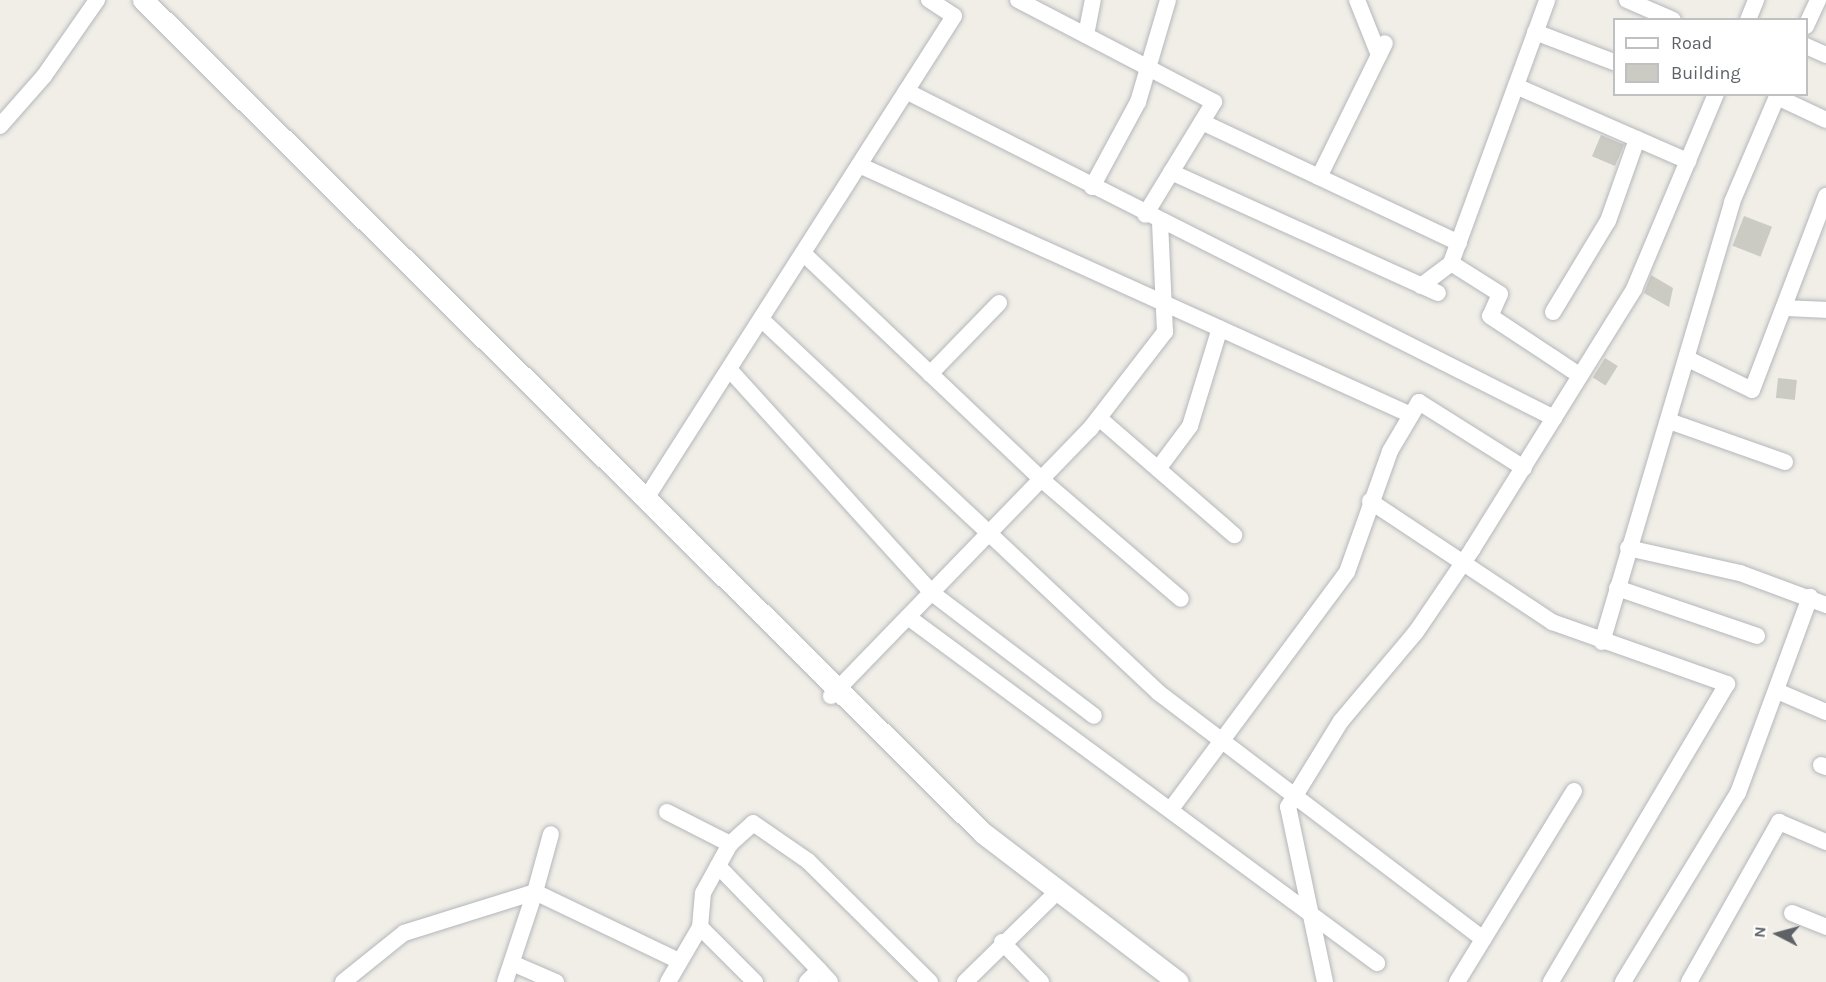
<!DOCTYPE html>
<html>
<head>
<meta charset="utf-8">
<style>
	body { margin:0 }
	#map { position:relative; width:1826px; height:982px; overflow:hidden; background:#f0eee7; font-family:Karla,sans-serif }
	div>[style] { position:absolute }
	.building>* { inset:0; background:#cbcac3; transform-origin:0 0 }
	.roads { filter:drop-shadow(0 0 2px #b4b7bb) drop-shadow(0 0 2px #b4b7bb) }
	.minor>* { height:16px; margin:-8px; padding:0 8px; transform-origin:8px; border-radius:8px; background:#fff }
	.tertiary>* { height:21px; margin:-10.5px; padding:0 10.5px; transform-origin:10.5px; border-radius:10.5px; background:#fff }
	span { translate:-50% -50%; white-space:nowrap; text-align:center; line-height:1.15; -webkit-text-stroke:5px #fff; paint-order:stroke }
	.legend { position:absolute; left:1613px; top:18px; width:195px; height:78px; box-sizing:border-box; background:#fff; border:2px solid #bfc0c2; margin:0; padding:8px 10px; list-style:none; font-size:18px; color:#5e6267 }
	.legend li { display:flex; align-items:center; gap:12px; height:30px }
	.legend b { width:30px; border:2px solid #bfc0c2 }
	.north { position:absolute; left:1748px; top:904px; width:60px; height:60px; -webkit-text-stroke:4px #fff; paint-order:stroke; rotate:276deg; font-size:16px; font-weight:700; line-height:24px; text-align:center; color:#5e6267 }
	.north::after { content:''; display:block; margin:auto; width:21px; height:27px; background:#5e6267; clip-path:polygon(50% 0,100% 100%,50% 72%,0 100%) }
</style>
</head>
<body>
<div id="map">
	<div class="building">
		<div style="left:1601px;top:135px;width:25px;height:23px;rotate:23deg"></div>
		<div style="left:1744px;top:216px;width:30px;height:32px;rotate:21deg"></div>
		<div style="clip-path:polygon(1651px 275px,1673px 288px,1669px 307px,1644px 293px)"></div>
		<div style="left:1605px;top:358px;width:15px;height:23px;rotate:32deg"></div>
		<div style="left:1778px;top:378px;width:19px;height:20px;rotate:6deg"></div>
	</div>
	<div class="roads">
		<div class="minor">
			<div style="left:1018px;top:0;width:221px;rotate:27.5deg"></div>
			<div style="left:1214px;top:102px;width:132px;rotate:121.4deg"></div>
			<div style="left:1357px;top:0;width:59px;rotate:68.2deg"></div>
			<div style="left:1627px;top:0;width:50px;rotate:23.5deg"></div>
			<div style="left:1748px;top:20px;width:22px;rotate:-68deg"></div>
			<div style="left:1806px;top:26px;width:29px;rotate:-65deg"></div>
			<div style="left:1535px;top:32px;width:85px;rotate:20.8deg"></div>
			<div style="left:1086px;top:35px;width:36px;rotate:-79deg"></div>
			<div style="left:1806px;top:46px;width:22px;rotate:24deg"></div>
			<div style="left:1516px;top:86px;width:188px;rotate:23.6deg"></div>
			<div style="left:906px;top:91px;width:726px;rotate:26.78deg"></div>
			<div style="left:1777px;top:97px;width:54px;rotate:25.1deg"></div>
			<div style="left:1202px;top:122px;width:284px;rotate:25.2deg"></div>
			<div style="left:0;top:126px;width:67px;rotate:-48.7deg"></div>
			<div style="left:44px;top:76px;width:93px;rotate:-55.1deg"></div>
			<div style="left:859px;top:165px;width:606px;rotate:24.37deg"></div>
			<div style="left:1171px;top:172px;width:293px;rotate:24.4deg"></div>
			<div style="left:1319px;top:177px;width:149px;rotate:-63.8deg"></div>
			<div style="left:1092px;top:187px;width:97px;rotate:-61.6deg"></div>
			<div style="left:1138px;top:102px;width:106px;rotate:-73.6deg"></div>
			<div style="left:803px;top:253px;width:328px;rotate:43.5deg"></div>
			<div style="left:1041px;top:479px;width:184px;rotate:40.6deg"></div>
			<div style="left:1451px;top:263px;width:58px;rotate:32.3deg"></div>
			<div style="left:1500px;top:294px;width:24px;rotate:114deg"></div>
			<div style="left:1490px;top:316px;width:107px;rotate:33.5deg"></div>
			<div style="left:1421px;top:286px;width:38px;rotate:-37deg"></div>
			<div style="left:1451px;top:263px;width:280px;rotate:-69.9deg"></div>
			<div style="left:1784px;top:308px;width:42px;rotate:2.7deg"></div>
			<div style="left:1553px;top:312px;width:106px;rotate:-58.9deg"></div>
			<div style="left:1608px;top:221px;width:87px;rotate:-70.5deg"></div>
			<div style="left:761px;top:319px;width:546px;rotate:43.22deg"></div>
			<div style="left:1159px;top:693px;width:407px;rotate:37.2deg"></div>
			<div style="left:1688px;top:359px;width:71px;rotate:25.8deg"></div>
			<div style="left:1752px;top:390px;width:208px;rotate:-69.1deg"></div>
			<div style="left:729px;top:369px;width:302px;rotate:47.8deg"></div>
			<div style="left:932px;top:593px;width:203px;rotate:37.2deg"></div>
			<div style="left:930px;top:374px;width:99px;rotate:-45.8deg"></div>
			<div style="left:1099px;top:418px;width:179px;rotate:40.9deg"></div>
			<div style="left:1669px;top:421px;width:123px;rotate:19.5deg"></div>
			<div style="left:1158px;top:469px;width:54px;rotate:-53.3deg"></div>
			<div style="left:1190px;top:426px;width:102px;rotate:-73deg"></div>
			<div style="left:645px;top:500px;width:574px;rotate:-57.44deg"></div>
			<div style="left:954px;top:16px;width:30px;rotate:-147deg"></div>
			<div style="left:1370px;top:501px;width:219px;rotate:33.6deg"></div>
			<div style="left:1552px;top:622px;width:186px;rotate:19.5deg"></div>
			<div style="left:1727px;top:684px;width:346px;rotate:120.6deg"></div>
			<div style="left:1628px;top:548px;width:115px;rotate:12.6deg"></div>
			<div style="left:1740px;top:573px;width:92px;rotate:20.4deg"></div>
			<div style="left:1617px;top:588px;width:148px;rotate:18.9deg"></div>
			<div style="left:908px;top:617px;width:583px;rotate:36.42deg"></div>
			<div style="left:1602px;top:642px;width:459px;rotate:-73.5deg"></div>
			<div style="left:1732px;top:202px;width:117px;rotate:-66.9deg"></div>
			<div style="left:1777px;top:691px;width:53px;rotate:23.2deg"></div>
			<div style="left:831px;top:696px;width:372px;rotate:-45.9deg"></div>
			<div style="left:1090px;top:429px;width:123px;rotate:-52.3deg"></div>
			<div style="left:1165px;top:332px;width:110px;rotate:-92.6deg"></div>
			<div style="left:1821px;top:765px;width:5px;rotate:22deg"></div>
			<div style="left:1171px;top:809px;width:295px;rotate:-53.4deg"></div>
			<div style="left:1347px;top:572px;width:128px;rotate:-70.4deg"></div>
			<div style="left:1390px;top:451px;width:57px;rotate:-59.4deg"></div>
			<div style="left:1419px;top:402px;width:124px;rotate:32.2deg"></div>
			<div style="left:667px;top:812px;width:71px;rotate:26.9deg"></div>
			<div style="left:718px;top:866px;width:145px;rotate:45.8deg"></div>
			<div style="left:1792px;top:913px;width:37px;rotate:22deg"></div>
			<div style="left:700px;top:927px;width:78px;rotate:45deg"></div>
			<div style="left:1002px;top:942px;width:56px;rotate:45.7deg"></div>
			<div style="left:512px;top:963px;width:48px;rotate:23.4deg"></div>
			<div style="left:343px;top:982px;width:78px;rotate:-38.8deg"></div>
			<div style="left:404px;top:933px;width:137px;rotate:-17.4deg"></div>
			<div style="left:535px;top:892px;width:60px;rotate:-74.6deg"></div>
			<div style="left:505px;top:982px;width:95px;rotate:-71.6deg"></div>
			<div style="left:535px;top:892px;width:160px;rotate:25.6deg"></div>
			<div style="left:668px;top:982px;width:64px;rotate:-59.8deg"></div>
			<div style="left:700px;top:927px;width:34px;rotate:-85deg"></div>
			<div style="left:703px;top:893px;width:56px;rotate:-61.1deg"></div>
			<div style="left:730px;top:844px;width:31px;rotate:-42deg"></div>
			<div style="left:753px;top:823px;width:67px;rotate:34.6deg"></div>
			<div style="left:808px;top:861px;width:172px;rotate:44.8deg"></div>
			<div style="left:807px;top:982px;width:17px;rotate:-45deg"></div>
			<div style="left:819px;top:970px;width:16px;rotate:47deg"></div>
			<div style="left:965px;top:982px;width:132px;rotate:-44.4deg"></div>
			<div style="left:1325px;top:982px;width:179px;rotate:-101.9deg"></div>
			<div style="left:1288px;top:807px;width:101px;rotate:-58.4deg"></div>
			<div style="left:1341px;top:721px;width:116px;rotate:-49.9deg"></div>
			<div style="left:1416px;top:632px;width:102px;rotate:-55.8deg"></div>
			<div style="left:1473px;top:548px;width:305px;rotate:-58.1deg"></div>
			<div style="left:1634px;top:289px;width:212px;rotate:-67.2deg"></div>
			<div style="left:1457px;top:982px;width:224px;rotate:-58.5deg"></div>
			<div style="left:1623px;top:982px;width:221px;rotate:-58.7deg"></div>
			<div style="left:1738px;top:793px;width:209px;rotate:-69.8deg"></div>
			<div style="left:1689px;top:982px;width:184px;rotate:-60.6deg"></div>
			<div style="left:1779px;top:822px;width:51px;rotate:23.1deg"></div>
		</div>
		<div class="tertiary">
			<div style="left:143px;top:0;width:1183px;rotate:44.76deg"></div>
			<div style="left:983px;top:833px;width:245px;rotate:37.4deg"></div>
		</div>
	</div>
	<ul class="legend">
	<li><b style="height:8px;background:#fff"></b>Road</li>
	<li><b style="height:16px;background:#cbcac3"></b>Building</li>
	</ul>
	<div class="north">N</div>
</div>
</body>
</html>
